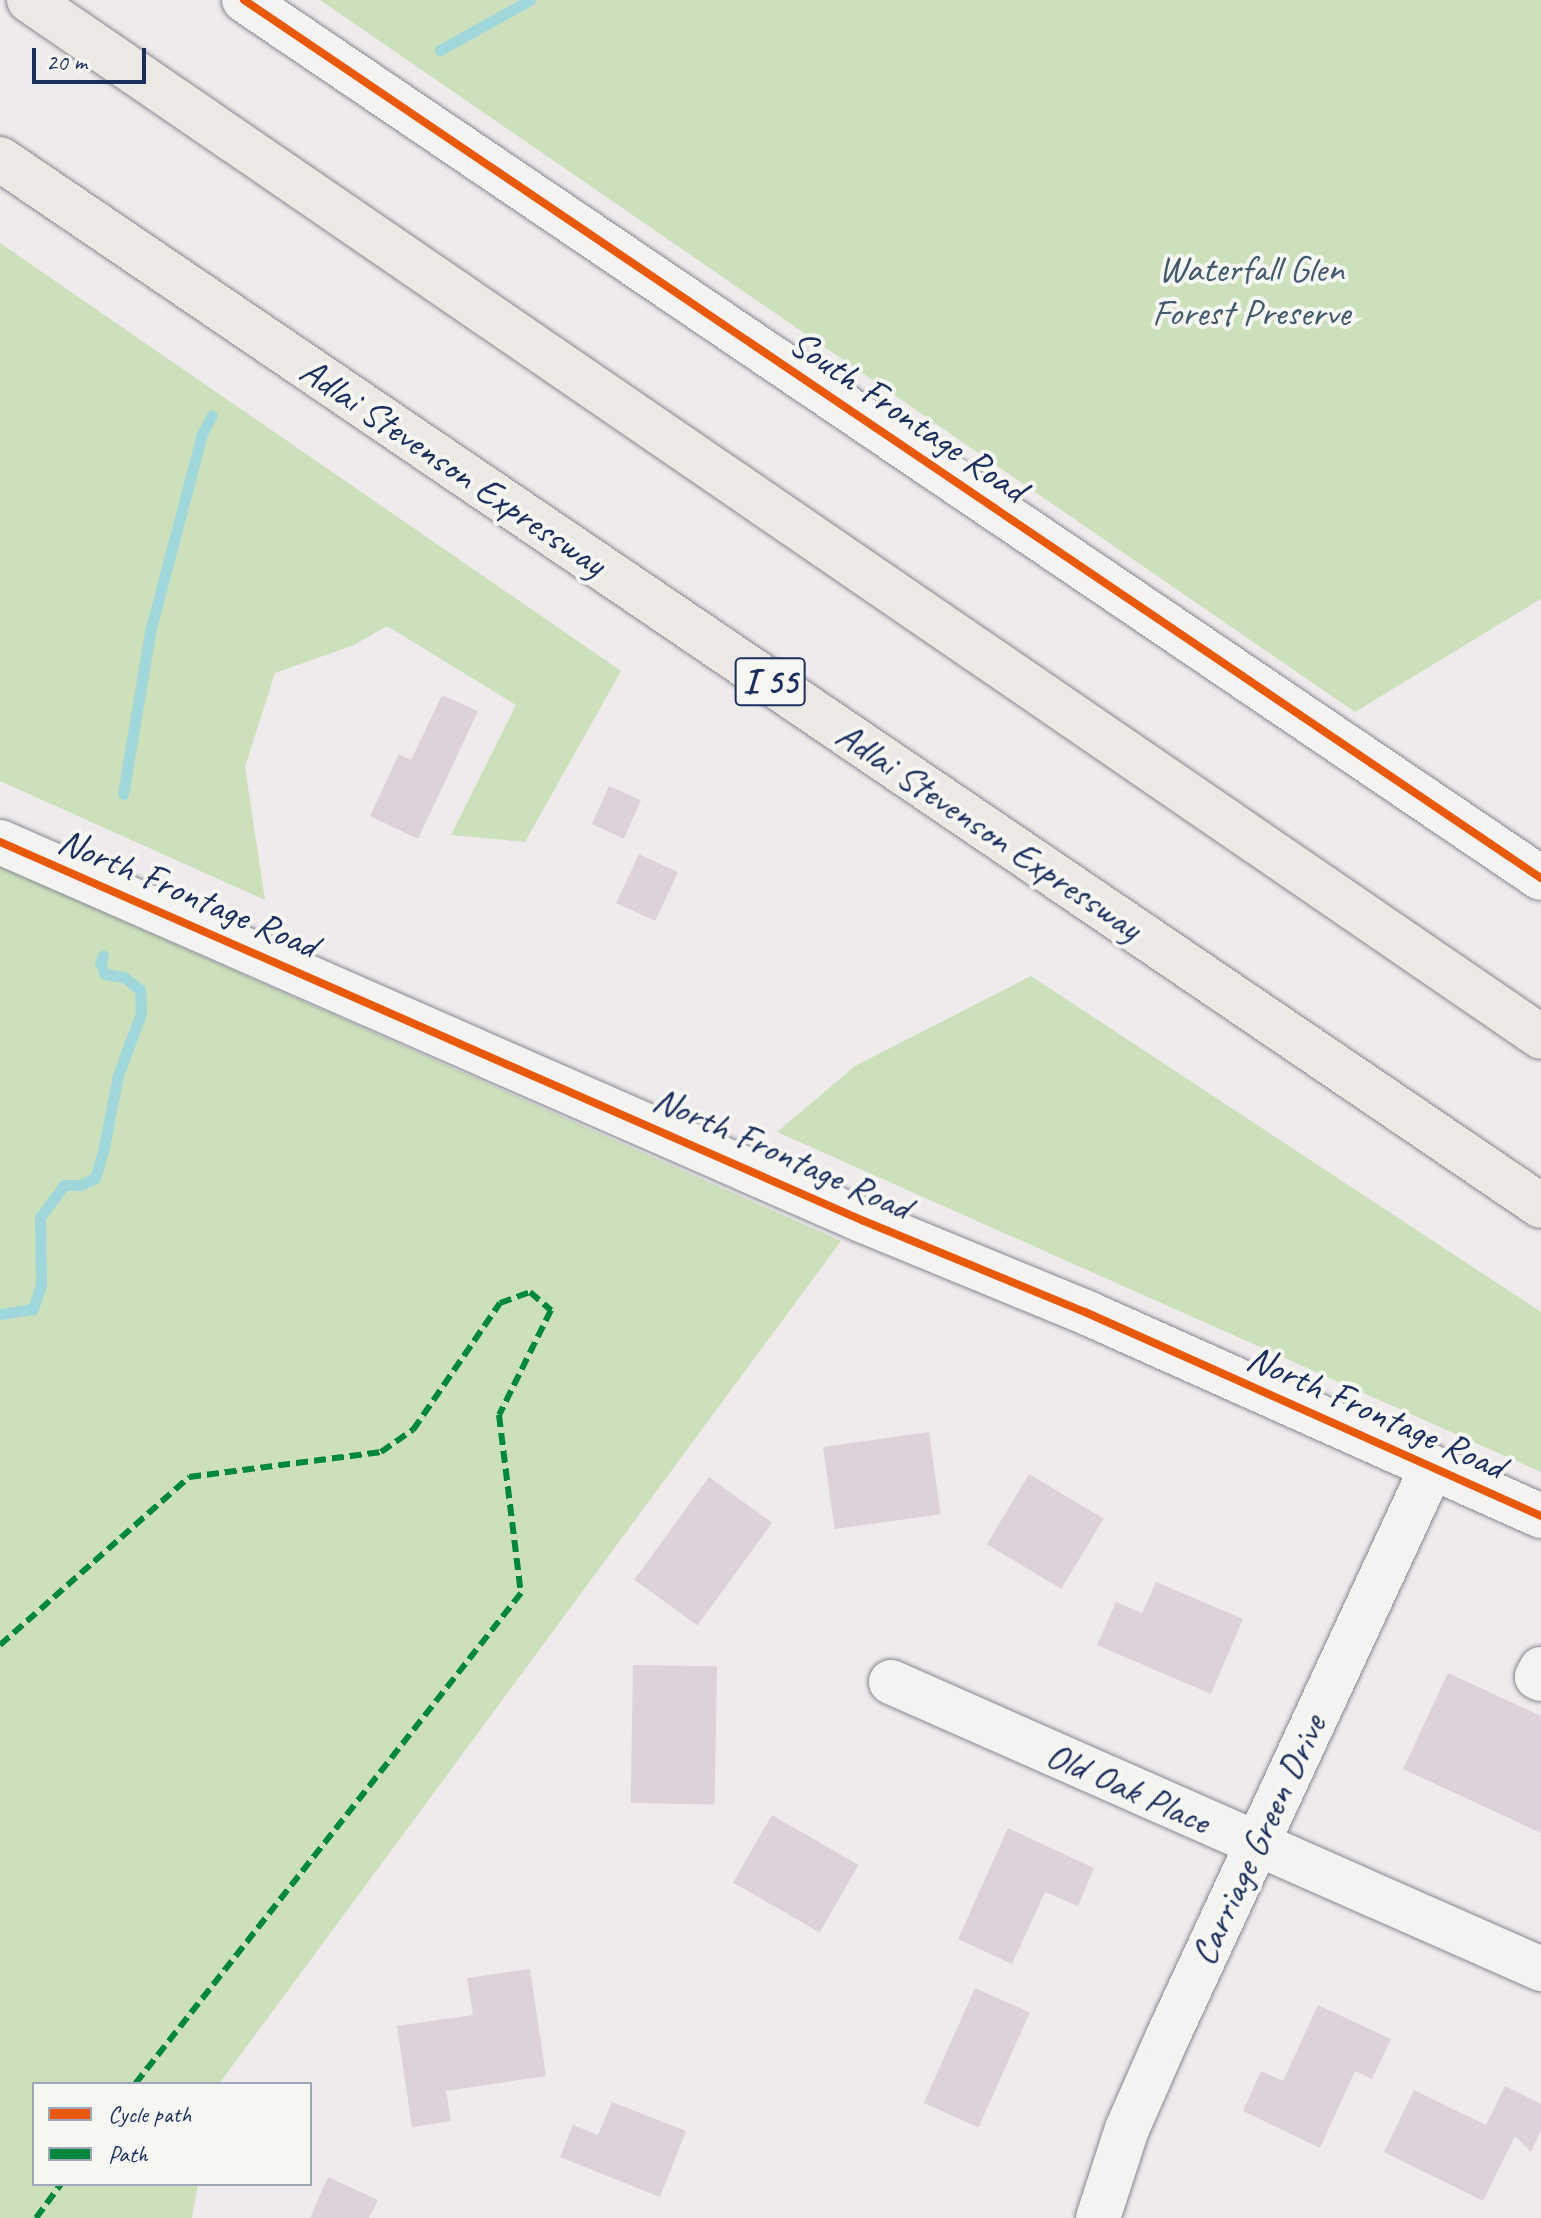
<!DOCTYPE html>
<html>
<head>
<meta charset="utf-8">
<style>
	body { margin:0 }
	#map { position:relative; width:1541px; height:2218px; overflow:hidden; background:#efeaec; font-family:Caveat,sans-serif }
	div>[style] { position:absolute }
	.green>* { inset:0; background:#cce0bc }
	.stream>* { height:11px; margin:-5.5px; padding:0 5.5px; transform-origin:5.5px; border-radius:5.5px; background:#9fd7da }
	.building>* { inset:0; background:#ddd2d9; transform-origin:0 0 }
	.roads { filter:drop-shadow(0 0 2px #868892) drop-shadow(0 0 2px #868892) }
	.minor>* { height:44px; margin:-22px; padding:0 22px; transform-origin:22px; border-radius:22px; background:#f4f3f2 }
	.motorway>* { height:44px; margin:-22px; padding:0 22px; transform-origin:22px; border-radius:22px; background:#ece8e3 }
	.quiet>* { height:6px; margin-top:-3px; transform-origin:0; background:repeating-linear-gradient(90deg,#00873e 0 12px,transparent 0 18px) }
	.cycleway>* { height:8px; margin:-4px; padding:0 4px; transform-origin:4px; border-radius:4px; background:#e8590c }
	span { translate:-50% -50%; white-space:nowrap; text-align:center; line-height:1.15; -webkit-text-stroke:8px #f6f6f2; paint-order:stroke }
	.shield-label span { padding:2px 6px; background:#f6f6f2; border:2px solid; border-radius:6px; -webkit-text-stroke-width:0 }
	.shield-label { font-size:36px; color:#1b2f5e; font-weight:700 }
	.park-label { font-size:38px; color:#40596c }
	.street-label { font-size:38px; color:#1b2f5e }
	.legend { position:absolute; left:32px; top:2082px; width:280px; height:104px; box-sizing:border-box; background:#f6f6f2; border:2px solid #9ea6b7; margin:0; padding:10px 14px; list-style:none; font-size:24px; color:#1b2f5e }
	.legend li { display:flex; align-items:center; gap:16px; height:40px }
	.legend b { width:40px; border:2px solid #9ea6b7 }
	.scale { position:absolute; left:32px; top:48px; width:114px; height:36px; box-sizing:border-box; border:4px solid #1b2f5e; border-top:0; padding-left:10px; font-size:24px; line-height:28px; white-space:nowrap; color:#1b2f5e; -webkit-text-stroke:6px #f6f6f2; paint-order:stroke }
</style>
</head>
<body>
<div id="map">
	<div class="green">
		<div style="clip-path:polygon(320px 0,1541px 0,1541px 599px,1355px 712px)"></div>
		<div style="clip-path:polygon(0 243px,621px 671px,525px 842px,451px 835px,516px 705px,387px 626px,354px 645px,275px 673px,245px 767px,265px 900px,0 781px)"></div>
		<div style="clip-path:polygon(0 866px,841px 1241px,219px 2084px,34px 2084px,34px 2184px,198px 2184px,192px 2218px,0 2218px)"></div>
		<div style="clip-path:polygon(1031px 976px,1541px 1312px,1541px 1472px,777px 1132px,855px 1066px)"></div>
	</div>
	<div class="stream">
		<div style="left:440px;top:50px;width:103px;rotate:-29.1deg"></div>
		<div style="left:123px;top:794px;width:164px;rotate:-80.5deg"></div>
		<div style="left:150px;top:632px;width:205px;rotate:-75.3deg"></div>
		<div style="left:202px;top:434px;width:21px;rotate:-62deg"></div>
		<div style="left:0;top:1314px;width:33px;rotate:-9deg"></div>
		<div style="left:33px;top:1309px;width:25px;rotate:-72deg"></div>
		<div style="left:41px;top:1285px;width:68px;rotate:-90.8deg"></div>
		<div style="left:40px;top:1217px;width:40px;rotate:-53deg"></div>
		<div style="left:64px;top:1185px;width:16px"></div>
		<div style="left:80px;top:1185px;width:17px;rotate:-25deg"></div>
		<div style="left:95px;top:1178px;width:27px;rotate:-73deg"></div>
		<div style="left:103px;top:1152px;width:78px;rotate:-79deg"></div>
		<div style="left:118px;top:1075px;width:66px;rotate:-69.6deg"></div>
		<div style="left:141px;top:1013px;width:23px;rotate:-92deg"></div>
		<div style="left:140px;top:990px;width:21px;rotate:-141deg"></div>
		<div style="left:124px;top:977px;width:19px;rotate:-171deg"></div>
		<div style="left:105px;top:974px;width:12px;rotate:-114deg"></div>
		<div style="left:100px;top:963px;width:8px;rotate:-67deg"></div>
	</div>
	<div class="building">
		<div style="clip-path:polygon(442px 695px,478px 711px,418px 839px,370px 816px,399px 754px,411px 760px)"></div>
		<div style="left:609px;top:786px;width:35px;height:42px;rotate:24deg"></div>
		<div style="left:639px;top:854px;width:43px;height:54px;rotate:25deg"></div>
		<div style="left:929px;top:1432px;width:83px;height:107px;rotate:82deg"></div>
		<div style="left:1029px;top:1474px;width:87px;height:82px;rotate:31deg"></div>
		<div style="left:709px;top:1477px;width:78px;height:127px;rotate:36deg"></div>
		<div style="clip-path:polygon(1156px 1582px,1243px 1619px,1211px 1694px,1097px 1645px,1116px 1602px,1142px 1613px)"></div>
		<div style="left:633px;top:1665px;width:84px;height:138px;rotate:1deg"></div>
		<div style="clip-path:polygon(1448px 1673px,1541px 1716px,1541px 1833px,1403px 1769px)"></div>
		<div style="left:772px;top:1815px;width:100px;height:78px;rotate:30deg"></div>
		<div style="clip-path:polygon(1008px 1828px,1094px 1868px,1078px 1906px,1045px 1892px,1012px 1964px,958px 1939px)"></div>
		<div style="clip-path:polygon(530px 1969px,546px 2076px,446px 2091px,451px 2121px,412px 2127px,397px 2026px,473px 2015px,467px 1978px)"></div>
		<div style="left:975px;top:1988px;width:60px;height:126px;rotate:24deg"></div>
		<div style="clip-path:polygon(1318px 2005px,1391px 2039px,1372px 2079px,1355px 2071px,1320px 2148px,1243px 2111px,1261px 2071px,1283px 2081px)"></div>
		<div style="clip-path:polygon(1505px 2086px,1541px 2104px,1541px 2130px,1531px 2152px,1515px 2136px,1483px 2201px,1384px 2152px,1414px 2090px,1486px 2125px)"></div>
		<div style="clip-path:polygon(612px 2102px,686px 2131px,660px 2197px,560px 2157px,573px 2125px,598px 2135px)"></div>
		<div style="clip-path:polygon(328px 2177px,378px 2200px,369px 2218px,310px 2218px)"></div>
	</div>
	<div class="roads">
		<div class="minor">
			<div style="left:244px;top:0;width:1566px;rotate:34.1deg"></div>
			<div style="left:0;top:842px;width:943px;rotate:23.69deg"></div>
			<div style="left:864px;top:1221px;width:239px;rotate:22.4deg"></div>
			<div style="left:1085px;top:1312px;width:500px;rotate:24.1deg"></div>
			<div style="left:1541px;top:1669px;width:9px;rotate:117deg"></div>
			<div style="left:1537px;top:1677px;width:4px;rotate:27deg"></div>
			<div style="left:891px;top:1682px;width:711px;rotate:23.82deg"></div>
			<div style="left:1098px;top:2218px;width:94px;rotate:-72deg"></div>
			<div style="left:1127px;top:2129px;width:102px;rotate:-66.2deg"></div>
			<div style="left:1168px;top:2036px;width:627px;rotate:-65.11deg"></div>
		</div>
		<div class="motorway">
			<div style="left:29px;top:0;width:1833px;rotate:34.44deg"></div>
			<div style="left:0;top:159px;width:1863px;rotate:34.19deg"></div>
		</div>
	</div>
	<div class="quiet">
		<div style="left:0;top:1645px;width:253px;rotate:-41.6deg"></div>
		<div style="left:189px;top:1477px;width:194px;rotate:-7.4deg"></div>
		<div style="left:381px;top:1452px;width:39px;rotate:-35deg"></div>
		<div style="left:413px;top:1430px;width:154px;rotate:-55.6deg"></div>
		<div style="left:500px;top:1303px;width:32px;rotate:-20deg"></div>
		<div style="left:530px;top:1292px;width:28px;rotate:41deg"></div>
		<div style="left:551px;top:1310px;width:117px;rotate:116.3deg"></div>
		<div style="left:499px;top:1415px;width:179px;rotate:83deg"></div>
		<div style="left:521px;top:1593px;width:625px;rotate:128.17deg"></div>
		<div style="left:36px;top:2218px;width:42px;rotate:-53.7deg"></div>
	</div>
	<div class="cycleway">
		<div style="left:244px;top:0;width:1566px;rotate:34.1deg"></div>
		<div style="left:0;top:842px;width:943px;rotate:23.69deg"></div>
		<div style="left:864px;top:1221px;width:239px;rotate:22.4deg"></div>
		<div style="left:1085px;top:1312px;width:500px;rotate:24.1deg"></div>
	</div>
	<div class="shield-label">
		<span style="left:770px;top:682px">I 55</span>
	</div>
	<div class="park-label">
		<span style="left:1251px;top:291px">Waterfall Glen<br>Forest Preserve</span>
	</div>
	<div class="street-label">
		<span style="left:908px;top:416px;rotate:34deg">South Frontage Road</span>
		<span style="left:453px;top:467px;rotate:34deg">Adlai Stevenson Expressway</span>
		<span style="left:989px;top:831px;rotate:34deg">Adlai Stevenson Expressway</span>
		<span style="left:188px;top:893px;rotate:23deg">North Frontage Road</span>
		<span style="left:782px;top:1153px;rotate:24deg">North Frontage Road</span>
		<span style="left:1376px;top:1412px;rotate:24deg">North Frontage Road</span>
		<span style="left:1128px;top:1788px;rotate:24deg">Old Oak Place</span>
		<span style="left:1258px;top:1840px;rotate:-65deg">Carriage Green Drive</span>
	</div>
	<ul class="legend">
	<li><b style="height:10px;background:#e8590c"></b>Cycle path</li>
	<li><b style="height:10px;background:#00873e"></b>Path</li>
	</ul>
	<div class="scale">20 m</div>
</div>
</body>
</html>
